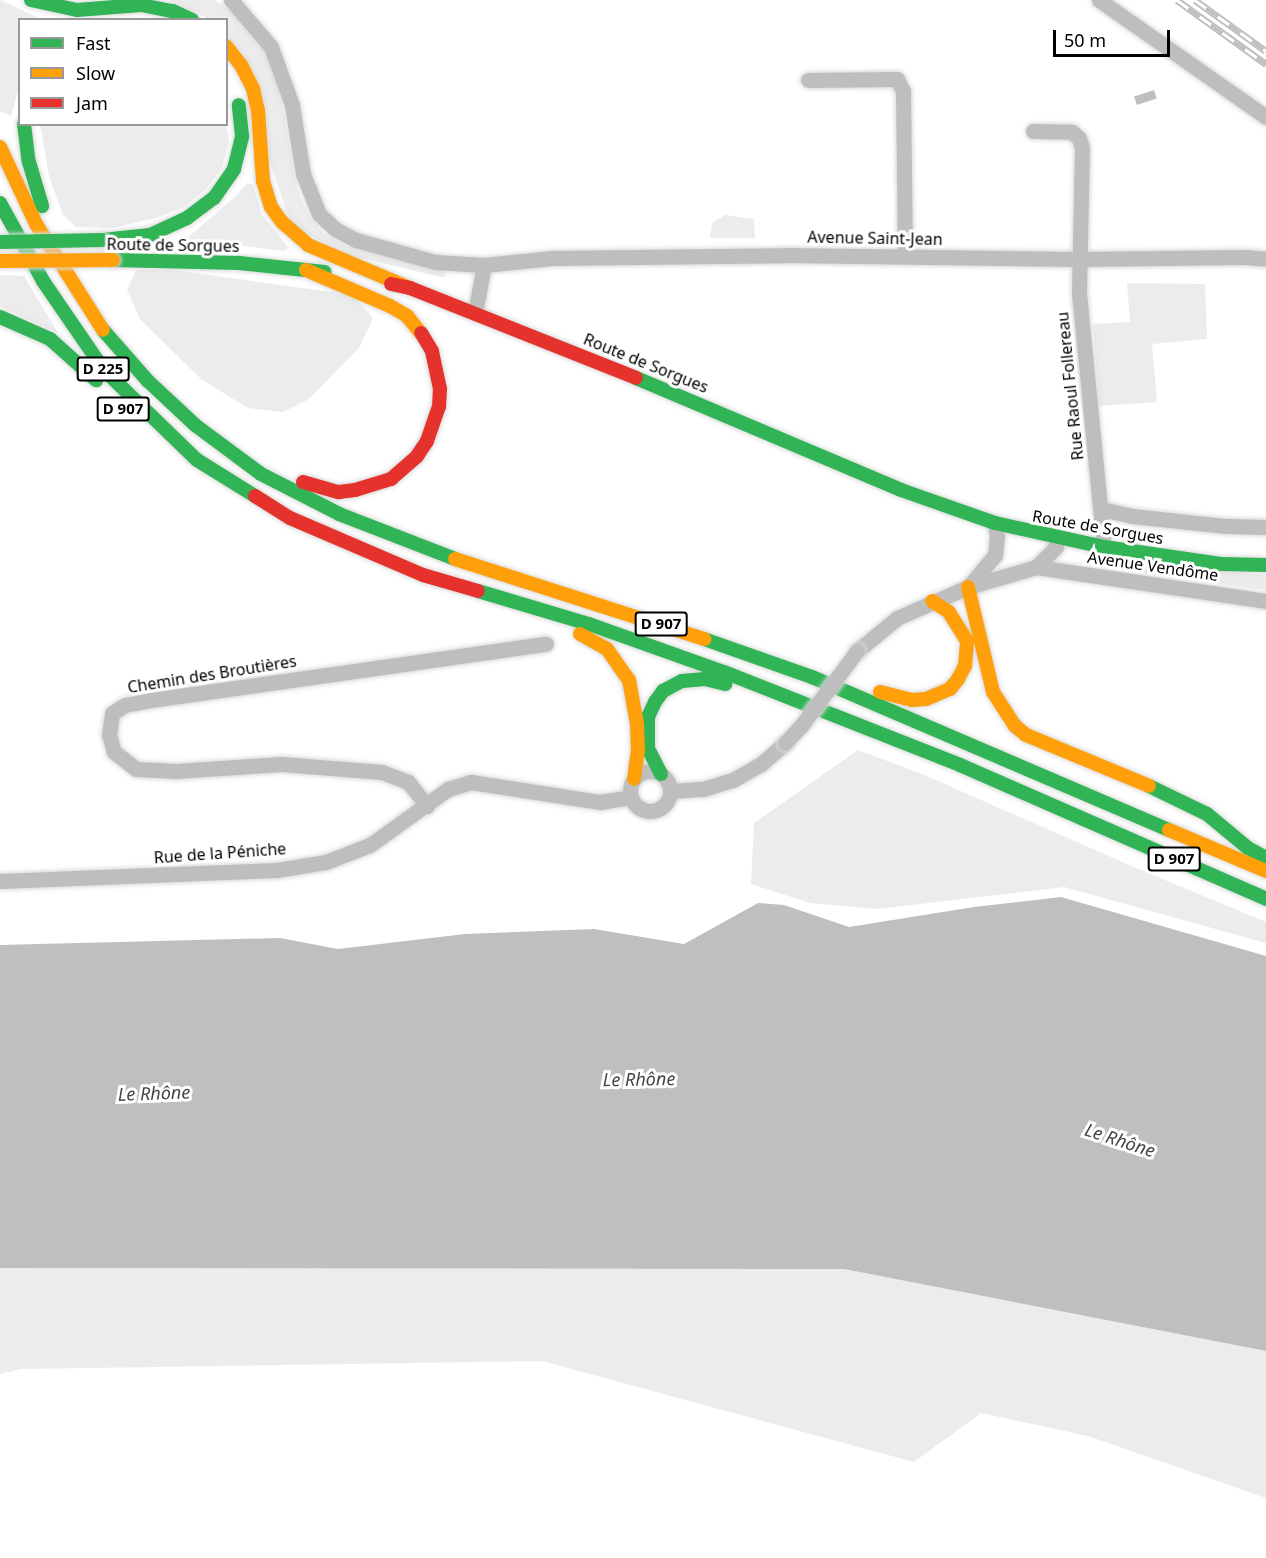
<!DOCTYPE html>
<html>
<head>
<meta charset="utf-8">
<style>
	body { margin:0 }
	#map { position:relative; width:1266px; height:1558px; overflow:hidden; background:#fff; font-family:"Noto Sans",sans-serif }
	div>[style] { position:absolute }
	.green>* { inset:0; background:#ececec }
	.water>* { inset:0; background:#bfbfbf; transform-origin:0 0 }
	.roads { filter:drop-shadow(0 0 2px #dbdbdb) drop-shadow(0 0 2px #dbdbdb) }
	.street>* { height:15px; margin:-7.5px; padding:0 7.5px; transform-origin:7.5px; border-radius:7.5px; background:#bebebe }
	.street>.ring { margin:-7.5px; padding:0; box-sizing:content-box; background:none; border:15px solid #bebebe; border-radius:50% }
	.fast>* { height:14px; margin:-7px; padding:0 7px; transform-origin:7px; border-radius:7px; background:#30b455 }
	.slow>* { height:14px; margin:-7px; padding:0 7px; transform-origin:7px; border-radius:7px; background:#ff9f0a }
	.jam>* { height:14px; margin:-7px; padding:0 7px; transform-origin:7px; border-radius:7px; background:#e5322d }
	.rail>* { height:7px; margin-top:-3.5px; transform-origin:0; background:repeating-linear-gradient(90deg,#fff 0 14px,#bebebe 0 28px); box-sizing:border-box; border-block:2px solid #bebebe }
	.bridges { filter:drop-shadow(0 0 2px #dbdbdb) drop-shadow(0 0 2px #dbdbdb) }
	.street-bridge>* { height:15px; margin:-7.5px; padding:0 7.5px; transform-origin:7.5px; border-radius:7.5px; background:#bebebe }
	.fast-bridge>* { height:14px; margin:-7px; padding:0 7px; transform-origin:7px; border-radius:7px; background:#30b455 }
	.slow-bridge>* { height:14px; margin:-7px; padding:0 7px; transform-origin:7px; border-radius:7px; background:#ff9f0a }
	span { translate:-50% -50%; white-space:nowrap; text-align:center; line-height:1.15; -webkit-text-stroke:6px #fff; paint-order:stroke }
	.shield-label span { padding:2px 4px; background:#fff; border:2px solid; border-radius:4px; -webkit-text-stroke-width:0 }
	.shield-label { font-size:15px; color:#000; font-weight:700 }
	.street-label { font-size:16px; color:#000 }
	.water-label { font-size:18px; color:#444; font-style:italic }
	.legend { position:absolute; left:18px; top:18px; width:210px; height:108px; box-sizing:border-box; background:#fff; border:2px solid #999; margin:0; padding:8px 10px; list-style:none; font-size:18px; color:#000 }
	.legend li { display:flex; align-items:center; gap:12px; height:30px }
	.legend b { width:30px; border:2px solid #999 }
	.scale { position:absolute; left:1053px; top:30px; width:117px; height:27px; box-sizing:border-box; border:3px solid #000; border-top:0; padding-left:8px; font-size:18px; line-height:21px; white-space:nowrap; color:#000; -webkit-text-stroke:4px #fff; paint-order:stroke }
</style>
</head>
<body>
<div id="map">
	<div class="green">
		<div style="clip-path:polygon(0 0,41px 19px,20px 20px,19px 88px,11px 116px,0 111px)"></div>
		<div style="clip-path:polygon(169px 0,215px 0,241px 18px,260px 42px,272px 66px,281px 98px,297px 188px,307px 213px,323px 233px,346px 246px,445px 272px,445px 278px,344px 254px,291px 225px,227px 33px,226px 20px,209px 19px)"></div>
		<div style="clip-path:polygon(40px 124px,226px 125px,229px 141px,222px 168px,207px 188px,184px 207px,156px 218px,113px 228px,76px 227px,63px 215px,49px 176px)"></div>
		<div style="clip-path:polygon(247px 183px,253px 185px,262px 215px,289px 248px,284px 251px,186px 239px,236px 196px)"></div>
		<div style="clip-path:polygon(725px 215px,754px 219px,755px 238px,710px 238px,712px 223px)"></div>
		<div style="clip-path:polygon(136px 270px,173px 270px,353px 295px,373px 318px,359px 348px,309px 399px,283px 412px,248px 408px,201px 379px,140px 319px,127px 290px)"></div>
		<div style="clip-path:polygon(0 275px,24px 276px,58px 333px,0 306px)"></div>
		<div style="clip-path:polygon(1127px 283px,1205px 284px,1207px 339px,1152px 344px,1157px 402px,1099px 406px,1093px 324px,1130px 322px)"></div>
		<div style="clip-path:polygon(1162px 565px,1266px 575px,1266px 590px,1143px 573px,1141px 567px)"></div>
		<div style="clip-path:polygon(858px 750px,922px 774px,1136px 868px,1266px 922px,1266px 943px,1064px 887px,877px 909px,810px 903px,751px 884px,754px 823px)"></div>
		<div style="clip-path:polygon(0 1268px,844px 1269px,1266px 1351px,1266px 1498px,1088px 1436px,981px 1413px,914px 1462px,542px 1361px,21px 1369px,0 1374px)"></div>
	</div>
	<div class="water">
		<div style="left:1154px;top:90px;width:9px;height:21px;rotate:72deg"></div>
		<div style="clip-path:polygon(1061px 897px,1266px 956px,1266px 1351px,844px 1269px,0 1268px,0 945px,280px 938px,338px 949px,465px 934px,594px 929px,684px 944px,758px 903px,784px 905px,849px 927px,974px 907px)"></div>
	</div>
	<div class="roads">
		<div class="street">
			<div style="left:231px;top:0;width:62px;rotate:49.6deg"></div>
			<div style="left:271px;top:47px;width:62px;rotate:70.1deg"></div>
			<div style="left:292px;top:105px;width:70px;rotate:80.9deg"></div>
			<div style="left:303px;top:174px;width:43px;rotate:68.2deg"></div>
			<div style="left:319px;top:214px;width:22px;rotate:43deg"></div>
			<div style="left:335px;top:229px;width:24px;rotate:28deg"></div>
			<div style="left:356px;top:240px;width:82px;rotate:15.6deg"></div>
			<div style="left:435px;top:262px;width:49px;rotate:3.5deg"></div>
			<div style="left:1099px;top:0;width:204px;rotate:35deg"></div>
			<div style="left:808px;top:80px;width:89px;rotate:-0.6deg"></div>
			<div style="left:897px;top:79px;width:13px;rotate:63deg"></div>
			<div style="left:903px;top:91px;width:165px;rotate:89.3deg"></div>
			<div style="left:1033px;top:131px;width:39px;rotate:1deg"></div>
			<div style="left:1072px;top:132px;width:9px;rotate:41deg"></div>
			<div style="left:1079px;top:138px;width:10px;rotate:73deg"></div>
			<div style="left:1082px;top:148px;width:145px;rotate:91.2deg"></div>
			<div style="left:1079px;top:293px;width:255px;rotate:84.4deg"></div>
			<div style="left:475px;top:313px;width:49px;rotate:-79.4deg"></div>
			<div style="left:484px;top:265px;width:69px;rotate:-5.8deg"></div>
			<div style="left:553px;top:258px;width:232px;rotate:-0.7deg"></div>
			<div style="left:785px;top:255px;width:295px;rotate:0.8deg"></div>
			<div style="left:1080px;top:259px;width:165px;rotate:-0.7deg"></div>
			<div style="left:1245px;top:257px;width:21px;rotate:5deg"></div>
			<div style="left:1102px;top:509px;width:31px;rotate:13deg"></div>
			<div style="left:1132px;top:516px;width:95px;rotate:6.1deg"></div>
			<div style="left:1226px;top:526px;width:40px;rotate:1.4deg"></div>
			<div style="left:1036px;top:567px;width:232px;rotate:8.4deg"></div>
			<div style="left:968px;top:587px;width:42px;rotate:-49.8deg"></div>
			<div style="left:995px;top:555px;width:18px;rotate:-84deg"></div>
			<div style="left:997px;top:537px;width:14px;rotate:-98deg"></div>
			<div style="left:857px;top:651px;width:52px;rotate:-39.5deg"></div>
			<div style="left:897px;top:618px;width:77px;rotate:-23.6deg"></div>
			<div style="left:968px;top:587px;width:71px;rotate:-16.4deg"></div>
			<div style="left:1036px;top:567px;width:28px;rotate:-45deg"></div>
			<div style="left:1056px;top:547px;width:10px;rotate:-84deg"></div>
			<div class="ring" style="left:630px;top:771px;width:25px;height:25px"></div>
			<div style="left:671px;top:791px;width:32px;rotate:-4deg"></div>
			<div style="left:703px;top:789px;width:31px;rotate:-17deg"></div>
			<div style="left:733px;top:780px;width:32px;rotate:-30deg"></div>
			<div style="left:761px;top:764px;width:32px;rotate:-41deg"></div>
			<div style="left:427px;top:806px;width:31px;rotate:-128deg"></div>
			<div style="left:408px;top:782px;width:28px;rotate:-159deg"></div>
			<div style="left:382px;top:772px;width:101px;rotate:-175.5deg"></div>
			<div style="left:281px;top:764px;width:105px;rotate:176.2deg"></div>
			<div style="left:176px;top:771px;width:40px;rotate:-177.1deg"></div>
			<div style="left:136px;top:769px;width:28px;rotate:-142deg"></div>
			<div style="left:114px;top:752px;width:18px;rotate:-106deg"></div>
			<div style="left:109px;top:735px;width:22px;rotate:-82deg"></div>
			<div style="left:112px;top:713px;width:15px;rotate:-32deg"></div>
			<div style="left:125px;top:705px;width:26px;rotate:-11deg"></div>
			<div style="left:151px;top:700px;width:399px;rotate:-8.1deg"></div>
			<div style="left:0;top:881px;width:277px;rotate:-2.3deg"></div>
			<div style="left:277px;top:870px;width:50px;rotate:-9.3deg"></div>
			<div style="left:326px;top:862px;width:47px;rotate:-21.1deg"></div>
			<div style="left:370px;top:845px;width:96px;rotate:-35.7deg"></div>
			<div style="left:448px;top:789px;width:24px;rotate:-17deg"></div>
			<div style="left:471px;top:782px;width:131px;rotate:8.8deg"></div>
			<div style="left:600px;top:802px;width:31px;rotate:-9deg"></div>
		</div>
		<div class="fast">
			<div style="left:31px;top:0;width:47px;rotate:12.3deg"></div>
			<div style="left:77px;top:10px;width:64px;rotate:-4.5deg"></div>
			<div style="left:141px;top:5px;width:33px;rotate:11deg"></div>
			<div style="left:173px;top:11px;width:21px;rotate:25deg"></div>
			<div style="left:24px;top:124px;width:38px;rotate:83deg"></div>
			<div style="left:29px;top:162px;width:46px;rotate:73.5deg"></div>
			<div style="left:0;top:203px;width:89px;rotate:61.1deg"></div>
			<div style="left:43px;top:281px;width:108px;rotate:55.6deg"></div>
			<div style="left:104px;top:370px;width:129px;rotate:44.1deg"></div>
			<div style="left:197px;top:460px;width:68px;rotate:31.8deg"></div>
			<div style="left:102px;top:240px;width:48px;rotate:-5.9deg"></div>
			<div style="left:150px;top:235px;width:41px;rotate:-24.7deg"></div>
			<div style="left:187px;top:218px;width:34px;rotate:-37deg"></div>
			<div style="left:214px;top:198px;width:35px;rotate:-55deg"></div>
			<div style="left:234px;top:169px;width:34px;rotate:-76deg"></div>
			<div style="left:242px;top:136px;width:31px;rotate:-96deg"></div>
			<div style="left:113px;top:260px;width:126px;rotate:1.4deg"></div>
			<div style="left:239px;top:263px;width:86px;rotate:6deg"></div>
			<div style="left:0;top:317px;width:55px;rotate:23.7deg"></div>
			<div style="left:50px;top:339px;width:62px;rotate:41.7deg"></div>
			<div style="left:103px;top:330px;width:68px;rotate:48.6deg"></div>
			<div style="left:148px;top:381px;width:64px;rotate:43.1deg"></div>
			<div style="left:195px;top:425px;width:82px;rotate:36.6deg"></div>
			<div style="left:261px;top:474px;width:88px;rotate:27.1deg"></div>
			<div style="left:339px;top:514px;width:124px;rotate:21.2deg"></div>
			<div style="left:636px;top:378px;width:288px;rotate:22.9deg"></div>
			<div style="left:901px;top:490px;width:100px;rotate:19.3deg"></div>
			<div style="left:995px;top:523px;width:112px;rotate:12.4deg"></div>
			<div style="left:1104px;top:547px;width:118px;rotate:8.3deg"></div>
			<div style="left:1221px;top:564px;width:45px;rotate:1.3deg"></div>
			<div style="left:478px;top:591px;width:116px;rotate:16.6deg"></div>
			<div style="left:589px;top:624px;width:143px;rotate:19.6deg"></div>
			<div style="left:724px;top:672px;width:254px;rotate:21.5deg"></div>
			<div style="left:960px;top:765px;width:334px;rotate:23.6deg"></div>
			<div style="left:704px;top:639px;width:114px;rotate:19.4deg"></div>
			<div style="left:812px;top:677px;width:388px;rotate:23.2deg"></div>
			<div style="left:661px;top:774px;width:29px;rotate:-117deg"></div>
			<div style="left:648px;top:748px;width:31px;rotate:-90deg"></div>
			<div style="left:648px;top:717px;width:17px;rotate:-65deg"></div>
			<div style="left:655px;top:702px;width:14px;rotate:-54deg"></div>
			<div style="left:663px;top:691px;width:21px;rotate:-28deg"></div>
			<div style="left:682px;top:681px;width:23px;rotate:-5deg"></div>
			<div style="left:705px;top:679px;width:21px;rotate:14deg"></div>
			<div style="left:1149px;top:786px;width:64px;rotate:25.8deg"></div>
			<div style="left:1207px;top:814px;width:53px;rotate:39.7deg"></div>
			<div style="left:1248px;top:848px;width:21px;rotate:29deg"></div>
		</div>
		<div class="slow">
			<div style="left:226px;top:46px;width:24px;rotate:52deg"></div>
			<div style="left:241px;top:65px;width:27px;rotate:63deg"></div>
			<div style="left:253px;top:89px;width:22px;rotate:77deg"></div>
			<div style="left:258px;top:110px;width:71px;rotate:86deg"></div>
			<div style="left:263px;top:181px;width:27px;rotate:73deg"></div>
			<div style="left:271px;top:207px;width:19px;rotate:54deg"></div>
			<div style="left:282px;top:222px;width:35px;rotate:41deg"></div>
			<div style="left:308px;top:245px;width:111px;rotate:22.9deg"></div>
			<div style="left:0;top:147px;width:85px;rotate:64.9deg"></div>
			<div style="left:36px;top:224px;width:125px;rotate:57.7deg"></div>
			<div style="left:306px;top:270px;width:91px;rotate:23.2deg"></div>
			<div style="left:390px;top:306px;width:20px;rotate:30deg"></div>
			<div style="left:407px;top:316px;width:22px;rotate:51deg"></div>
			<div style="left:455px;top:559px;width:262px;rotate:17.8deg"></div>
			<div style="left:968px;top:587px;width:108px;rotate:76.6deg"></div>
			<div style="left:993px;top:692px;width:40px;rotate:57.1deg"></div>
			<div style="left:1015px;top:726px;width:14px;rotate:39deg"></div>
			<div style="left:1026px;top:735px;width:133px;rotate:22.5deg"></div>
			<div style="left:580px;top:634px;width:31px;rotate:29deg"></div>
			<div style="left:607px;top:649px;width:38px;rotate:55deg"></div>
			<div style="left:629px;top:680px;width:45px;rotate:79.7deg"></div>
			<div style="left:637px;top:724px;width:26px;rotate:88deg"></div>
			<div style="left:638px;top:750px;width:29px;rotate:98deg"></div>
			<div style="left:880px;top:692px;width:33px;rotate:14deg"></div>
			<div style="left:912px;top:700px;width:14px;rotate:-4deg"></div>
			<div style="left:926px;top:699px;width:26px;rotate:-23deg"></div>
			<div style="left:950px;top:689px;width:13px;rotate:-51deg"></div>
			<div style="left:958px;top:679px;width:15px;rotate:-62deg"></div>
			<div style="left:965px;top:666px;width:25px;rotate:-85deg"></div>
			<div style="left:967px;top:641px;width:34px;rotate:-122deg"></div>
			<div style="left:949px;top:612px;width:20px;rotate:-147deg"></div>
			<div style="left:1169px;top:830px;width:105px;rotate:22.9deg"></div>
		</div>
		<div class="jam">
			<div style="left:391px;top:284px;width:19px;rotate:12deg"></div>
			<div style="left:410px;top:288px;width:243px;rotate:21.7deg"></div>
			<div style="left:303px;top:482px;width:37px;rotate:16deg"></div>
			<div style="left:339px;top:492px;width:16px;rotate:-7deg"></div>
			<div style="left:355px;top:490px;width:38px;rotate:-17deg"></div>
			<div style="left:391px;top:479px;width:35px;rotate:-41deg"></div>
			<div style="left:417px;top:456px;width:18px;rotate:-56deg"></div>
			<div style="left:427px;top:441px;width:36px;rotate:-71deg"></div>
			<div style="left:439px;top:407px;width:18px;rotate:-87deg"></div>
			<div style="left:440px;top:389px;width:39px;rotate:-102deg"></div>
			<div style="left:432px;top:351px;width:21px;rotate:-121deg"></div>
			<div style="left:255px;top:496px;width:41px;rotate:32.2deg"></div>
			<div style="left:290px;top:518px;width:145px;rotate:23.2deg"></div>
			<div style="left:423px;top:575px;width:57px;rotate:16.2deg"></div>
		</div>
	</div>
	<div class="rail">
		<div style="left:1177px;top:0;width:110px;rotate:35.7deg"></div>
		<div style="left:1195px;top:0;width:87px;rotate:35.7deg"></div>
	</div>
	<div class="bridges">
		<div class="street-bridge">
			<div style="left:785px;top:743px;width:23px;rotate:-47deg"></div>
			<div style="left:801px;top:726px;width:94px;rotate:-53.3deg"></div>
		</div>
		<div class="fast-bridge">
			<div style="left:0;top:242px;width:102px;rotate:-1.1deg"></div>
		</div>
		<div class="slow-bridge">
			<div style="left:0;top:261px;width:113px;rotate:-0.5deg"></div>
		</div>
	</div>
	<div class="shield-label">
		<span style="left:103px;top:369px">D 225</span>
		<span style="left:123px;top:409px">D 907</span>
		<span style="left:661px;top:624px">D 907</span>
		<span style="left:1174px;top:859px">D 907</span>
	</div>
	<div class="street-label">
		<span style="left:875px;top:238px;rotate:1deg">Avenue Saint-Jean</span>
		<span style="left:173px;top:245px;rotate:1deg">Route de Sorgues</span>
		<span style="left:646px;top:363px;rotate:22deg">Route de Sorgues</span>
		<span style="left:1070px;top:386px;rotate:-96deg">Rue Raoul Follereau</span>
		<span style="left:1098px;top:527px;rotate:10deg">Route de Sorgues</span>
		<span style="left:1153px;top:566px;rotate:8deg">Avenue Vendôme</span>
		<span style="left:212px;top:674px;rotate:-9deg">Chemin des Broutières</span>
		<span style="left:220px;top:853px;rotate:-4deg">Rue de la Péniche</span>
	</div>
	<div class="water-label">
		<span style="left:639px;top:1079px;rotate:-1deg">Le Rhône</span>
		<span style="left:154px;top:1093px;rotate:-2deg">Le Rhône</span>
		<span style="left:1120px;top:1140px;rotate:18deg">Le Rhône</span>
	</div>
	<ul class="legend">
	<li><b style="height:8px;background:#30b455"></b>Fast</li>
	<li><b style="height:8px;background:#ff9f0a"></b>Slow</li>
	<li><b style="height:8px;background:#e5322d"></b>Jam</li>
	</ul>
	<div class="scale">50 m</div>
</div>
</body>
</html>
